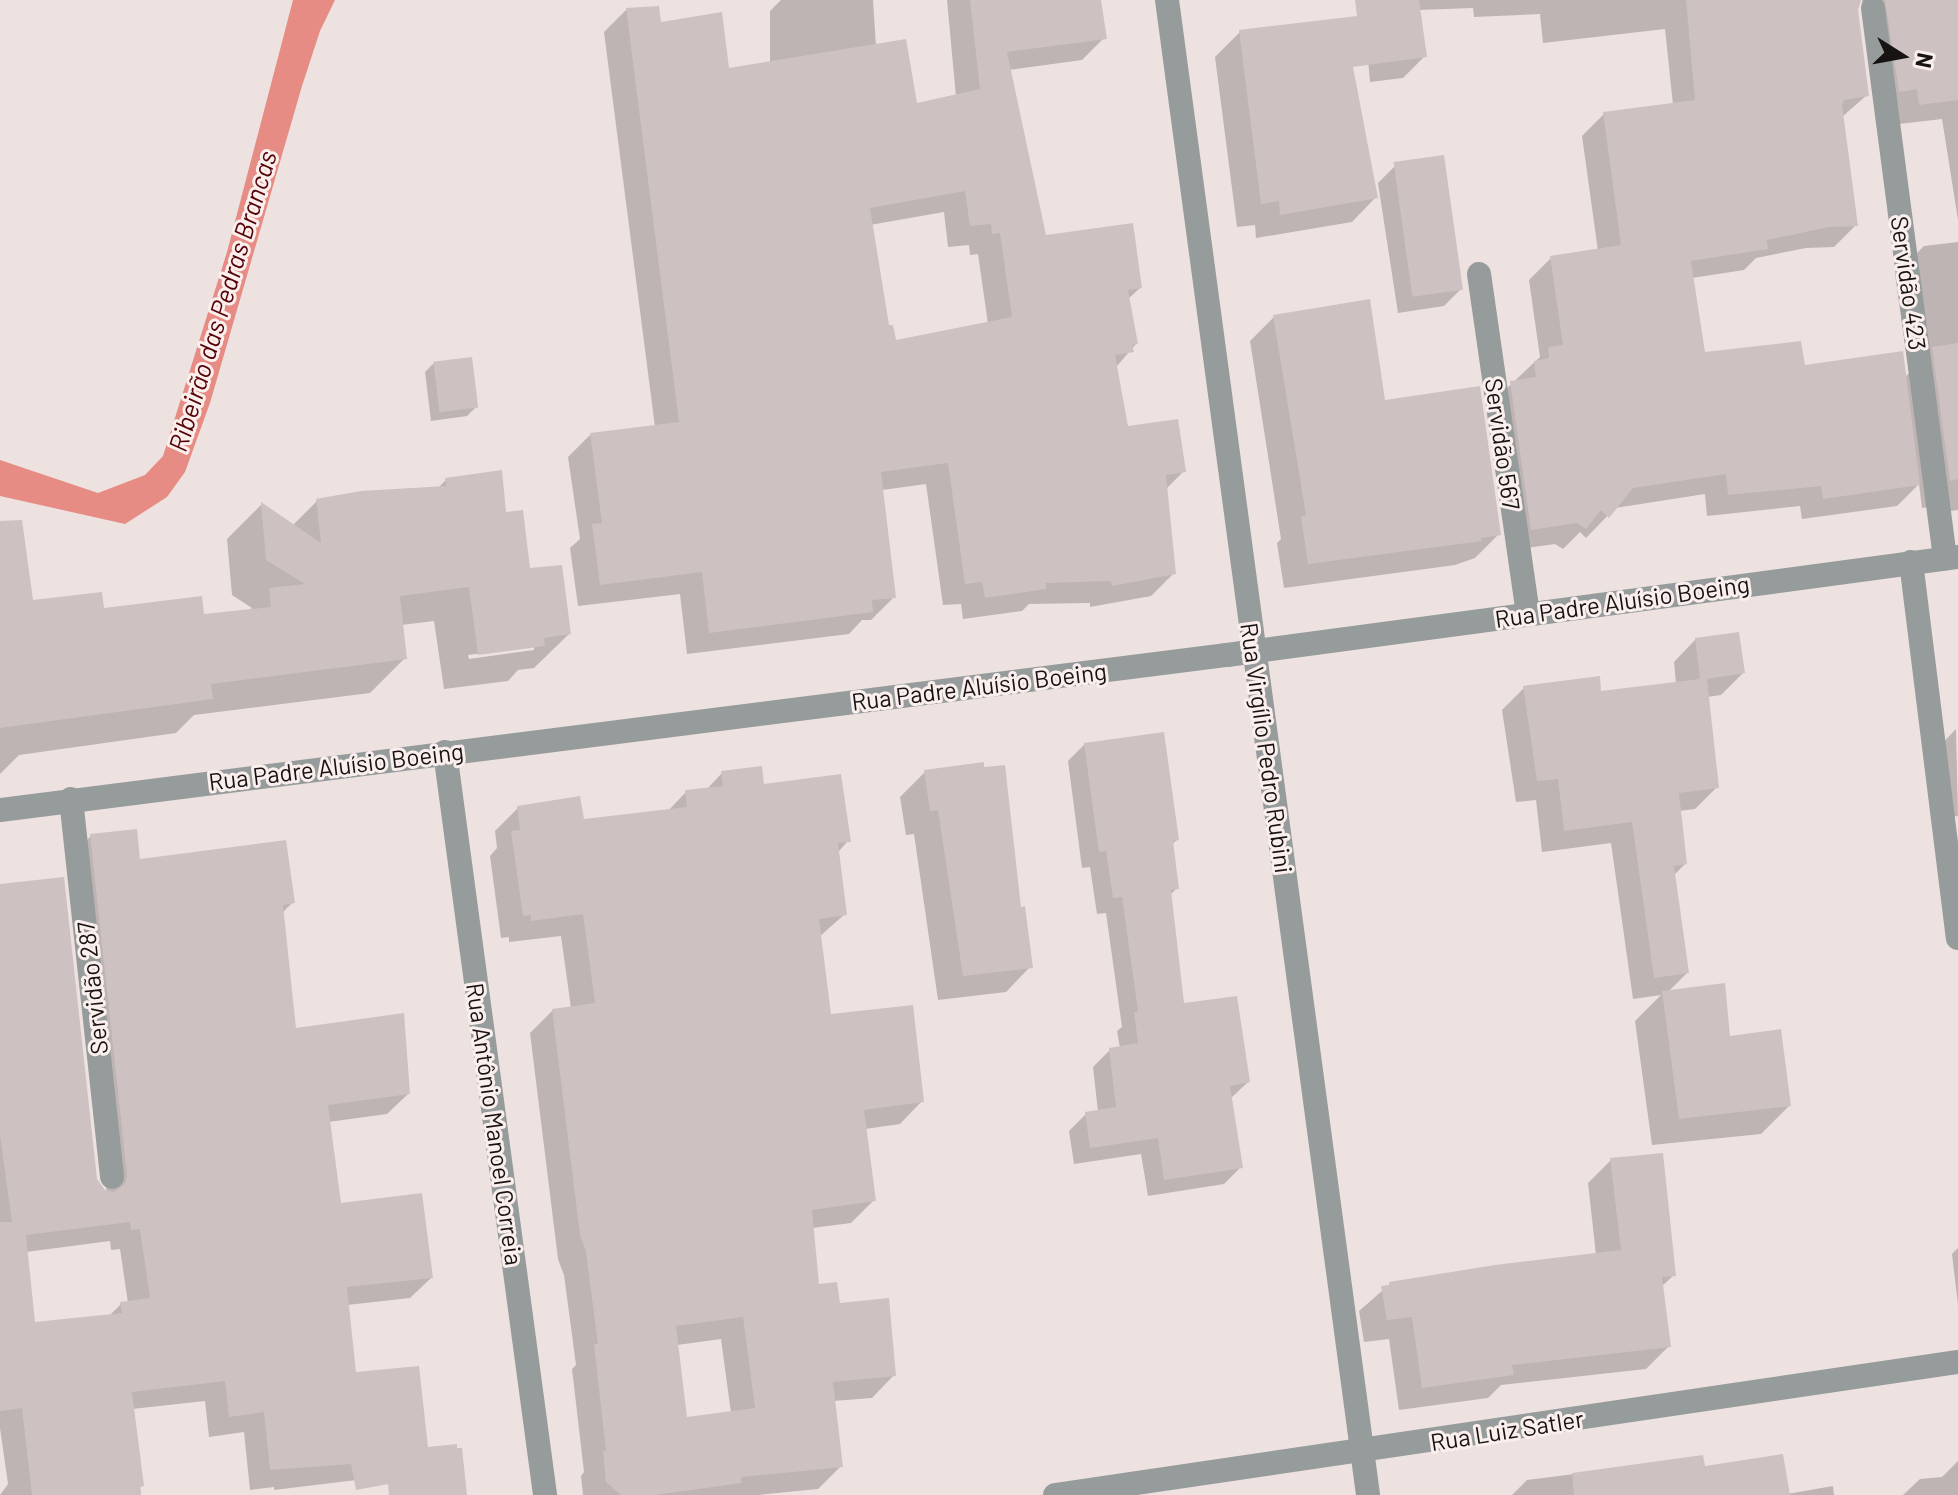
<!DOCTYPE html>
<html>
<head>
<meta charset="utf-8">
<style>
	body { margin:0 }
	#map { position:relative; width:1958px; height:1495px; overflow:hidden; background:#ede2e0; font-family:Barlow,sans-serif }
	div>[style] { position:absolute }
	.water>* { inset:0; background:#e68c84 }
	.shadow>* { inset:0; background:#0003 }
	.building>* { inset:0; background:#cdc2c1; transform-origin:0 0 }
	.minor>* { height:24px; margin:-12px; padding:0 12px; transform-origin:12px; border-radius:12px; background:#969b9c }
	span { translate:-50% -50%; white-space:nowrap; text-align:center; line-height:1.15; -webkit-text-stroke:6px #faefed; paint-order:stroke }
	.street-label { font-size:24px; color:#171313 }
	.water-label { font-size:26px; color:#550207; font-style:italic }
	.north { position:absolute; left:1862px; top:16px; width:80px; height:80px; -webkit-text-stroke:6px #faefed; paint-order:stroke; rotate:101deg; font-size:22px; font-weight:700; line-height:32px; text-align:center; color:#171313 }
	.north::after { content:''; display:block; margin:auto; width:28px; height:36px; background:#171313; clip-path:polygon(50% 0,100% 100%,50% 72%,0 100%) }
</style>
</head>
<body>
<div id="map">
	<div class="water">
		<div style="clip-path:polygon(293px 0,335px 0,320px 31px,302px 86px,210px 403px,185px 472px,167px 497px,125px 524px,0 496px,0 460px,98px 493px,145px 475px,163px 456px,227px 252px)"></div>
	</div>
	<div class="shadow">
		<div style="clip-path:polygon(evenodd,781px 0,873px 0,876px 46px,915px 106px,956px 97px,947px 0,1099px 0,1104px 38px,1082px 60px,1009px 70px,1045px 237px,1140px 288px,1128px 299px,1136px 344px,1116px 367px,1127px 428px,1184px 471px,1165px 490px,1174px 573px,1151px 596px,1090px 607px,1090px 603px,1029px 604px,1022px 611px,963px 619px,961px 604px,943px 605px,926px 484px,882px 490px,894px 597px,871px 620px,862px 620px,849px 634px,687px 654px,680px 594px,578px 606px,570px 548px,580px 539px,568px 457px,590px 435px,655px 427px,604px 32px,626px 10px,659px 24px,727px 70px,770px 63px,770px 11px,781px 0,944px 212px,948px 247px,969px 245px,970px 255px,978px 254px,988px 324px,894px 342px,888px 328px,870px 225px,944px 212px)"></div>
		<div style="clip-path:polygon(1363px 0,1745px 0,1867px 95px,1842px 117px,1855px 226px,1834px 247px,1806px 248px,1756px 258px,1744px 270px,1692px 278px,1703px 354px,1904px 378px,1909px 373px,1895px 275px,1924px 246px,1958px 242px,1958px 510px,1936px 513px,1935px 506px,1922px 508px,1919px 484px,1897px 506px,1802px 519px,1800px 506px,1707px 516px,1705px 494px,1615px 508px,1586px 538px,1580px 532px,1563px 549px,1555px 544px,1510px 550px,1489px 405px,1540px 357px,1529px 280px,1551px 258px,1598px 251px,1582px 136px,1604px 114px,1673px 105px,1665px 29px,1543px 43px,1540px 14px,1474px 17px,1473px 8px,1418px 10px,1425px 56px,1403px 78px,1370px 82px)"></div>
		<div style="clip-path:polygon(1862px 0,1958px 0,1958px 220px,1942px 119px,1899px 124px,1880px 111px)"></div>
		<div style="clip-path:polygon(1240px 32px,1376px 197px,1352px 222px,1256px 238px,1255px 225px,1237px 227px,1215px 57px)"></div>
		<div style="clip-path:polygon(1395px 166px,1461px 289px,1444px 306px,1398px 313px,1378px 183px)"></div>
		<div style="clip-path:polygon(1274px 317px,1383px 403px,1499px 534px,1475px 558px,1455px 565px,1284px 588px,1277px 543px,1281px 539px,1250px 341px)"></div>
		<div style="clip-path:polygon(434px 363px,476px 407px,467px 416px,431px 421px,425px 372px)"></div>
		<div style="clip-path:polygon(evenodd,446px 480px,504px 514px,528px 570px,569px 634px,534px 668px,518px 670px,508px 681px,444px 689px,434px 621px,401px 625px,405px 658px,370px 693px,194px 715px,176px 733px,19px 755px,0 774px,0 604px,202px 617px,248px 612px,252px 608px,232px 595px,227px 539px,261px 505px,292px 526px,317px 501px,438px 488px,446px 480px,534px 646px,534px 650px,469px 659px,468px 655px,534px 646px)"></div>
		<div style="clip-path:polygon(1696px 639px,1743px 673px,1721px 695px,1707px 697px,1717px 787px,1695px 809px,1679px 811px,1685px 864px,1674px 875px,1687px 973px,1668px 992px,1729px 1038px,1789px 1106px,1761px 1134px,1652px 1145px,1635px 1021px,1661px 995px,1633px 999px,1611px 843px,1542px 852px,1536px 800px,1516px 802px,1502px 710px,1524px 688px,1600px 693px,1676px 683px,1674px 662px)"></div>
		<div style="clip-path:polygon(1956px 729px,1958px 816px,1945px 818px,1935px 751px)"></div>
		<div style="clip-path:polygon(1085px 744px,1177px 840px,1171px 845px,1177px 888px,1170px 895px,1182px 1005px,1248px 1082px,1230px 1099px,1241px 1167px,1224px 1184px,1148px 1196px,1141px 1154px,1074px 1164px,1069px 1131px,1086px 1114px,1098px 1112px,1093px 1067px,1110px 1050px,1120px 1048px,1117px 1031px,1122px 1027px,1106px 913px,1097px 914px,1090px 867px,1082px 868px,1068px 761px)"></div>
		<div style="clip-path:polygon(925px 772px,1019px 909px,1030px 967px,1006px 992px,938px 1000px,914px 834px,906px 835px,900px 797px)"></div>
		<div style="clip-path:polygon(evenodd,722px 773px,763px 786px,848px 841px,838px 852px,845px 914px,819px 937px,830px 1017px,922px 1101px,900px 1124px,865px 1129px,874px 1200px,851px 1223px,812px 1228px,818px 1286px,894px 1375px,872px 1398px,833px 1401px,841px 1466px,818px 1489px,758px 1495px,583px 1495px,581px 1476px,584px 1472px,572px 1369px,576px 1365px,564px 1275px,558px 1259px,530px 1033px,553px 1010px,571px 1008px,561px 936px,509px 942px,509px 937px,501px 938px,490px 856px,497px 848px,495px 831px,518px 808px,582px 822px,667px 812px,686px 792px,706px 790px,722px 773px,721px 1339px,731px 1413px,686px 1419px,677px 1345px,721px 1339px)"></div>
		<div style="clip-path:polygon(evenodd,91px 836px,139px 862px,292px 903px,281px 914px,294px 1030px,408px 1094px,387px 1114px,328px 1122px,339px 1205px,431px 1278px,410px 1298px,347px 1305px,355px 1375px,406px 1474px,274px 1490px,274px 1487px,250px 1490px,244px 1432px,209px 1437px,205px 1401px,132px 1409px,141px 1495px,0 1495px,8px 1484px,0 1428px,0 886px,95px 1179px,107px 1196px,70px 857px,91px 836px,110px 1241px,111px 1250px,120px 1249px,128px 1303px,121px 1304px,108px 1317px,33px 1325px,26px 1252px,110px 1241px)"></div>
		<div style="clip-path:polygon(1611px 1160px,1674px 1275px,1661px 1287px,1669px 1346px,1646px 1369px,1501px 1385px,1488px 1398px,1399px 1410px,1389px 1339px,1364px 1342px,1359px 1311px,1390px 1284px,1596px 1255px,1588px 1183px)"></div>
		<div style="clip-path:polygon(1958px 1248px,1958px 1305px,1952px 1254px)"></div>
		<div style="clip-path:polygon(1701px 1458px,1703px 1468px,1787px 1494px,1833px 1486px,1834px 1495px,1512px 1495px,1527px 1480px)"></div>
		<div style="clip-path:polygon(1958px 1461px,1958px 1495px,1903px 1495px,1920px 1479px,1942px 1477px)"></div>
	</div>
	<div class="building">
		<div style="clip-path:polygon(evenodd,970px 0,1101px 0,1107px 39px,1007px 52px,1046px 235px,1133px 223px,1142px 288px,1128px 290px,1138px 344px,1132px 345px,1134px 352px,1115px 355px,1128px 426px,1178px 419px,1186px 472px,1166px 475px,1176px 574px,1112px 586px,1111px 581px,1046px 583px,1046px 589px,985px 598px,982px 582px,965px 584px,948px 463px,881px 472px,896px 598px,872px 600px,873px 612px,709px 633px,702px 572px,600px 585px,592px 524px,602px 523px,590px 433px,679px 422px,626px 8px,659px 6px,661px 22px,722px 12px,729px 68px,906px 39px,917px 103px,980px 89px,970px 0,965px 191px,970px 226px,991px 224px,992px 234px,1000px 233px,1012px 317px,896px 340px,893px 325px,889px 325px,870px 208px,965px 191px)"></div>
		<div style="clip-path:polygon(1355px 0,1419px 0,1427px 57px,1353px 67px,1378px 198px,1280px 215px,1279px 201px,1261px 204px,1239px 30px,1357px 16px)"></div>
		<div style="clip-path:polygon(1686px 0,1861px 0,1858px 10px,1869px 96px,1844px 100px,1842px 105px,1858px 226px,1829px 227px,1767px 240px,1768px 249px,1691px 261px,1705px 352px,1801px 341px,1805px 365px,1903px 351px,1920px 485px,1823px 499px,1821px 486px,1728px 495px,1726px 474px,1633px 488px,1609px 518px,1601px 510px,1586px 529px,1577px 523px,1531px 530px,1510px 381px,1536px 377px,1534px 361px,1549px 358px,1548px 347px,1563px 345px,1550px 256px,1621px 245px,1603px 112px,1695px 100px)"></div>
		<div style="clip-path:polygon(1885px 0,1958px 0,1958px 100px,1919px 105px,1917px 89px,1899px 92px)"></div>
		<div style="left:1444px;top:155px;width:136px;height:51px;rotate:82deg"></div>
		<div style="clip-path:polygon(1370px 299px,1385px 400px,1480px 386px,1501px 535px,1481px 538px,1482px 541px,1308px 564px,1301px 516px,1306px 515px,1273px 315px)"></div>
		<div style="clip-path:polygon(1958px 343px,1958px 479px,1950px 481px,1932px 347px)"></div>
		<div style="left:472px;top:357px;width:51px;height:39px;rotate:83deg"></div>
		<div style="clip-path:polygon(502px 470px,506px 512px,523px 510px,530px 568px,562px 565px,571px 634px,544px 638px,545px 646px,478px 655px,469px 587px,400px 596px,407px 659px,211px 684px,213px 699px,0 728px,0 521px,22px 520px,33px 600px,102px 592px,104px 608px,202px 596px,204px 614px,271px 607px,269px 588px,305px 584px,266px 560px,261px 502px,321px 543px,316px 499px,361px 491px,446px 486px,445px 478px)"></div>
		<div style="clip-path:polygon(1739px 632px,1745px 673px,1707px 679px,1719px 788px,1679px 793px,1687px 864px,1674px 866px,1689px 973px,1654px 978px,1632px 822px,1564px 831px,1558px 779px,1537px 781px,1523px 686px,1600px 676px,1601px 691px,1700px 679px,1695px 638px)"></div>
		<div style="clip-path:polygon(1164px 732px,1179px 840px,1173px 841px,1179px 889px,1171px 890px,1184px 1003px,1237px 996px,1250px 1082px,1230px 1086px,1243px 1168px,1164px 1180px,1158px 1138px,1090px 1148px,1085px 1112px,1116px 1107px,1109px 1048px,1138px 1043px,1134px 1012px,1138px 1011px,1122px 897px,1113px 898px,1106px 851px,1099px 852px,1084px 743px)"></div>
		<div style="clip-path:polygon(984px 762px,984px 767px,1005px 765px,1021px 907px,1025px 906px,1033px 968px,963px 976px,938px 810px,930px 811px,924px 770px)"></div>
		<div style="clip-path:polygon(evenodd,762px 766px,764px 784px,841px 774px,851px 842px,838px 843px,847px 915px,819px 919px,831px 1014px,913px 1005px,924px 1102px,864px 1110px,876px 1201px,812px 1210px,819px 1284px,837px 1282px,840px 1303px,889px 1298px,896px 1376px,833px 1382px,843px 1467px,741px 1477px,742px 1483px,655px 1495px,621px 1495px,606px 1482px,603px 1451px,606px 1451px,594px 1344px,598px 1344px,586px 1252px,580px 1235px,552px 1009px,595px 1003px,583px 914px,531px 921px,531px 915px,523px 916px,511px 831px,520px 830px,517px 806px,580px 796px,584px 819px,687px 807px,685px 790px,723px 786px,721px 771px,762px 766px,743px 1317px,755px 1408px,687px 1417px,676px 1326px,743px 1317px)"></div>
		<div style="clip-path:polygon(evenodd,137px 829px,140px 859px,286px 840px,295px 903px,283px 905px,296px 1028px,404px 1013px,410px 1094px,328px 1105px,341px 1203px,422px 1193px,433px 1278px,347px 1287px,356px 1372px,419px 1366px,428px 1447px,457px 1444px,457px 1448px,462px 1448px,467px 1495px,389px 1495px,388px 1484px,356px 1490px,351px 1464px,270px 1470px,264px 1412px,229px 1417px,225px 1381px,132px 1392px,144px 1486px,140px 1487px,141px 1495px,32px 1495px,22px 1408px,0 1411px,0 1222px,12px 1222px,0 1135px,0 884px,64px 877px,97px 1179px,105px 1190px,114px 1192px,125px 1184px,127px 1175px,90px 834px,137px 829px,130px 1222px,131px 1230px,140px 1229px,150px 1298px,120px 1302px,122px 1313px,35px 1322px,26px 1235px,130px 1222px)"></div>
		<div style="clip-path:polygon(1725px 983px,1730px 1036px,1781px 1029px,1791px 1106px,1679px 1119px,1662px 991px)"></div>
		<div style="clip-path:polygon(1663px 1153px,1676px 1276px,1662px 1277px,1671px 1347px,1512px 1365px,1514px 1375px,1422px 1388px,1412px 1317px,1387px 1320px,1381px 1286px,1389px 1285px,1389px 1282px,1495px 1265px,1621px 1250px,1610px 1158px)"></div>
		<div style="clip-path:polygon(1783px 1454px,1790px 1495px,1574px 1495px,1572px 1473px,1703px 1455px,1705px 1466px)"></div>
	</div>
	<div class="minor">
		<div style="left:1167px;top:0;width:1508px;rotate:82.34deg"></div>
		<div style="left:1873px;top:8px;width:555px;rotate:82.54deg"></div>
		<div style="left:1479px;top:274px;width:344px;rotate:81.8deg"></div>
		<div style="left:1911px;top:562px;width:379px;rotate:82.9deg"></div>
		<div style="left:445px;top:752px;width:750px;rotate:82.33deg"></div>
		<div style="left:71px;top:799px;width:380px;rotate:83.8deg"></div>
		<div style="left:0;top:810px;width:1237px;rotate:-7.2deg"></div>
		<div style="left:1227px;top:655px;width:738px;rotate:-7.64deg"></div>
		<div style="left:1055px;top:1495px;width:913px;rotate:-8.38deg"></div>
	</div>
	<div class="street-label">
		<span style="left:1909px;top:283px;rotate:82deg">Servidão 423</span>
		<span style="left:1503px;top:444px;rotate:82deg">Servidão 567</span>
		<span style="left:1622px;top:601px;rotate:-8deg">Rua Padre Aluísio Boeing</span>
		<span style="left:979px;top:686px;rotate:-7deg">Rua Padre Aluísio Boeing</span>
		<span style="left:1267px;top:748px;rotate:82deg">Rua Virgílio Pedro Rubini</span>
		<span style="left:336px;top:766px;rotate:-7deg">Rua Padre Aluísio Boeing</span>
		<span style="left:92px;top:988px;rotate:-96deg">Servidão 287</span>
		<span style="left:495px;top:1124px;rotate:82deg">Rua Antônio Manoel Correia</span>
		<span style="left:1507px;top:1430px;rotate:-9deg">Rua Luiz Satler</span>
	</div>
	<div class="water-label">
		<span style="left:222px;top:301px;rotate:-73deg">Ribeirão das Pedras Brancas</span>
	</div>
	<div class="north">N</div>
</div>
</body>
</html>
